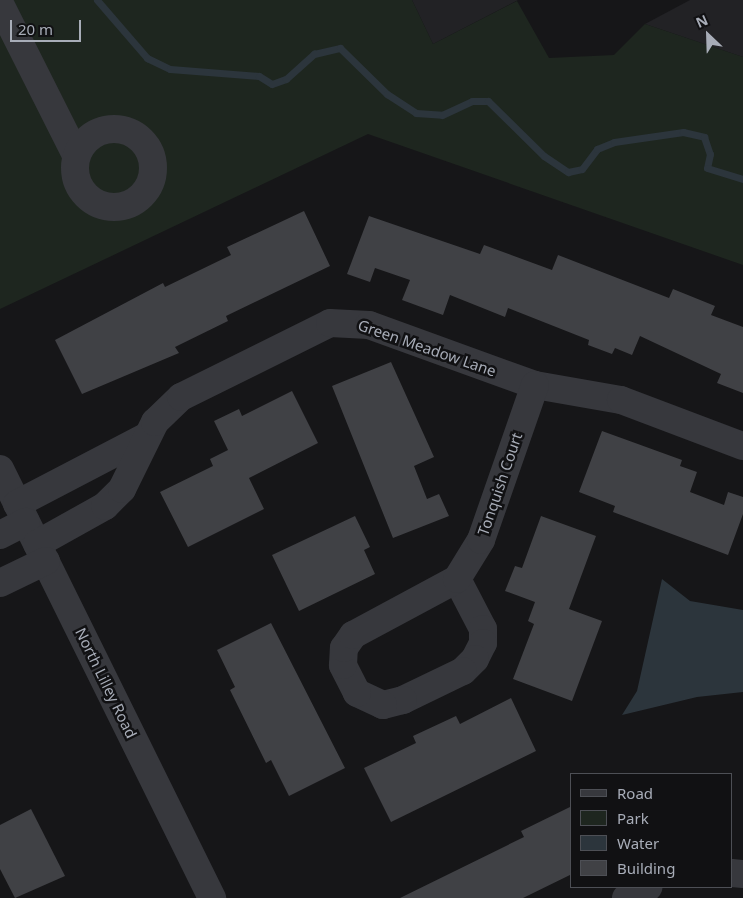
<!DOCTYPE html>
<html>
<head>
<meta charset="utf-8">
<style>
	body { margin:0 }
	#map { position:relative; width:743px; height:898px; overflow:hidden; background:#161618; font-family:"Noto Sans",sans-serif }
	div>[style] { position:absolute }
	.built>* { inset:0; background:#222225 }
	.green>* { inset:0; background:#1e261f }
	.water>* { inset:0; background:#2c353c }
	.stream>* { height:7px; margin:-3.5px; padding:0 3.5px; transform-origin:3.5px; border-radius:3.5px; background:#2c353c }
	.building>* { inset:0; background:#404145 }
	.minor>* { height:28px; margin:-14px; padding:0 14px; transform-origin:14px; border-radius:14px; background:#37383d }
	.minor>.ring { margin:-14px; padding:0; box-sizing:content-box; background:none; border:28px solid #37383d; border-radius:50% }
	span { translate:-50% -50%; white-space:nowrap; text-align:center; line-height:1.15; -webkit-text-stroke:5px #111113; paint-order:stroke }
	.street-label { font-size:15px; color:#a8adb8 }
	.legend { position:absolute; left:570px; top:773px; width:162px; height:115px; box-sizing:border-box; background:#111113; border:1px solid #4d4f55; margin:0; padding:6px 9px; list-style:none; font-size:15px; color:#a8adb8 }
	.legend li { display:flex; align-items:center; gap:10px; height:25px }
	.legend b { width:25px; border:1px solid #4d4f55 }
	.north { position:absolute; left:683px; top:10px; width:50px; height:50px; -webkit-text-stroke:4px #111113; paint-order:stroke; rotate:336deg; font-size:14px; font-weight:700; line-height:20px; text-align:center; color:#a8adb8 }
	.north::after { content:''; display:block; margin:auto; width:18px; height:22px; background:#a8adb8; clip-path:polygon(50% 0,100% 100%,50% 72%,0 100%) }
	.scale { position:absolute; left:10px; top:20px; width:71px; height:22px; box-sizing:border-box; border:2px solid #a8adb8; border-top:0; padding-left:6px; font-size:15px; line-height:18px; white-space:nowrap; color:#a8adb8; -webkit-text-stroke:4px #111113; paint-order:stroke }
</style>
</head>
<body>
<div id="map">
	<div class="built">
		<div style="clip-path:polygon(412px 0,518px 0,433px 44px)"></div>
		<div style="clip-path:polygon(690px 0,743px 0,743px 57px,645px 24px)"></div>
	</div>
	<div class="green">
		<div style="clip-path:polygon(0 0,412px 0,433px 44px,517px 1px,549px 58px,614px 55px,645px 24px,743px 57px,743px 265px,368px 134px,0 309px)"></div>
	</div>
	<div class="water">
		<div style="clip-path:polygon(662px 579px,690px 601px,743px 610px,743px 692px,697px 697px,622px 715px,637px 691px)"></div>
	</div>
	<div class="stream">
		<div style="left:97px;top:0;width:77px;rotate:49.2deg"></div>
		<div style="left:147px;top:58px;width:25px;rotate:26deg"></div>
		<div style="left:170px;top:69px;width:89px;rotate:4.5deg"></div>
		<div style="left:259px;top:76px;width:15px;rotate:32deg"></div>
		<div style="left:272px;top:84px;width:15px;rotate:-20deg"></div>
		<div style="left:286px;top:79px;width:38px;rotate:-42deg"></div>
		<div style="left:314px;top:54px;width:27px;rotate:-13deg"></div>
		<div style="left:340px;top:48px;width:66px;rotate:44.4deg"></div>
		<div style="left:387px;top:94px;width:35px;rotate:33deg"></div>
		<div style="left:416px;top:113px;width:26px;rotate:4deg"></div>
		<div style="left:442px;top:115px;width:33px;rotate:-25deg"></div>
		<div style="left:472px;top:101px;width:16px"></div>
		<div style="left:488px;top:101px;width:78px;rotate:44.5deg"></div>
		<div style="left:544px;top:156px;width:29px;rotate:34deg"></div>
		<div style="left:568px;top:172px;width:14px;rotate:-12deg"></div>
		<div style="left:582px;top:169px;width:25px;rotate:-53deg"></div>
		<div style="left:597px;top:149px;width:18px;rotate:-22deg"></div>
		<div style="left:614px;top:142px;width:70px;rotate:-8.2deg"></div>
		<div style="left:683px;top:132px;width:22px;rotate:13deg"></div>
		<div style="left:704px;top:137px;width:18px;rotate:71deg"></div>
		<div style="left:710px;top:154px;width:14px;rotate:102deg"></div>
		<div style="left:707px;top:168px;width:38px;rotate:17deg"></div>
	</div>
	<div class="building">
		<div style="clip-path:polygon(304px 211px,330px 266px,226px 316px,228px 321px,175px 347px,179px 353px,82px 394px,55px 340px,163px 283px,165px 287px,231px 255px,227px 247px)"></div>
		<div style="clip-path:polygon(369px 216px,480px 254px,484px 245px,552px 270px,558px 255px,669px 298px,673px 289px,715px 306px,711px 315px,743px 327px,743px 393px,717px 383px,721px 374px,640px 336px,632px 355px,615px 348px,612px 354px,588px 345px,589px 340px,508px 308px,505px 317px,450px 295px,443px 315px,402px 300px,410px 280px,375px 268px,370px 282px,347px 274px)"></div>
		<div style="clip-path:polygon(391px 362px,434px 457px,414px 466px,427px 499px,439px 494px,449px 516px,393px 538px,332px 386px)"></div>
		<div style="clip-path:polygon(292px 391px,318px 443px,249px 478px,264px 509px,188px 547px,160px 492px,213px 466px,210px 459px,228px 450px,214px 421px,239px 409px,242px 416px)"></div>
		<div style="clip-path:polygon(602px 431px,682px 460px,680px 466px,697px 472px,690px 492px,724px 505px,728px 492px,743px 497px,743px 514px,728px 555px,613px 512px,615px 506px,579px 492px)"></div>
		<div style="clip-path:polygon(355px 516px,370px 547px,364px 550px,375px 574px,299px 611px,272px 555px)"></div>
		<div style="clip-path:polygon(541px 516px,596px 536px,569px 609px,602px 621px,572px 701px,513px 679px,534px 624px,528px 621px,535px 602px,505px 591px,515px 566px,522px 568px)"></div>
		<div style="clip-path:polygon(271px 623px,345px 768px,289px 796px,271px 760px,266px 763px,230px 690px,235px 687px,217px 650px)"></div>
		<div style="clip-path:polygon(511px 698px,536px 751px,391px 822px,364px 768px,416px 743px,413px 736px,456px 716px,460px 724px)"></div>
		<div style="clip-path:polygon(572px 806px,572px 874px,523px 898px,400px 898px,524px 837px,521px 831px)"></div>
		<div style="clip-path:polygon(31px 809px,65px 876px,15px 898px,0 869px,0 825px)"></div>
	</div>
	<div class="minor">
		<div style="left:0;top:4px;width:169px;rotate:63.3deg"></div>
		<div class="ring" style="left:75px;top:129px;width:50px;height:50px"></div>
		<div style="left:0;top:469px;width:479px;rotate:63.7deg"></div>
		<div style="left:17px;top:504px;width:144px;rotate:-27.6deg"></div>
		<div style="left:0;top:535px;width:29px;rotate:-27deg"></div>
		<div style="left:37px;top:544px;width:78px;rotate:-29.2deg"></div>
		<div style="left:105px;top:506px;width:24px;rotate:-45deg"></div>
		<div style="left:122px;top:489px;width:75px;rotate:-63.8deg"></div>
		<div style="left:155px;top:422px;width:36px;rotate:-44deg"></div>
		<div style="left:181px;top:397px;width:166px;rotate:-26.4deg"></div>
		<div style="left:330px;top:323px;width:39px;rotate:3deg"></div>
		<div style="left:369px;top:325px;width:177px;rotate:19.9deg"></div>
		<div style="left:535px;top:385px;width:87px;rotate:9.9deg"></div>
		<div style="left:621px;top:400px;width:130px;rotate:20.7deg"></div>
		<div style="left:457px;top:579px;width:56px;rotate:62.5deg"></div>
		<div style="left:483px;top:629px;width:14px;rotate:90deg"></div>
		<div style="left:483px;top:643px;width:18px;rotate:117deg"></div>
		<div style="left:475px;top:659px;width:17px;rotate:135deg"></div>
		<div style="left:463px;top:671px;width:67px;rotate:154.2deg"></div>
		<div style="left:403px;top:700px;width:21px;rotate:166deg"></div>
		<div style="left:383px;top:705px;width:29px;rotate:-155deg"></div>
		<div style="left:357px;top:693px;width:31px;rotate:-117deg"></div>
		<div style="left:343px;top:665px;width:17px;rotate:-87deg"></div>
		<div style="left:344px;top:648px;width:16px;rotate:-55deg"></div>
		<div style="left:353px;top:635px;width:118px;rotate:-28.3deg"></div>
		<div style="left:457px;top:579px;width:46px;rotate:-58.4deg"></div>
		<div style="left:481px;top:540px;width:164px;rotate:-70.8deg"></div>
		<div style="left:0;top:583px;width:51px;rotate:-25.6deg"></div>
		<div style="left:732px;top:873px;width:11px;rotate:5deg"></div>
		<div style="left:626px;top:898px;width:25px;rotate:-26deg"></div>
	</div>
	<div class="street-label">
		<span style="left:427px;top:348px;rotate:19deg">Green Meadow Lane</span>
		<span style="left:500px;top:484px;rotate:-71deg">Tonquish Court</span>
		<span style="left:106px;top:683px;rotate:64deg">North Lilley Road</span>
	</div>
	<ul class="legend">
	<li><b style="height:6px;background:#37383d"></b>Road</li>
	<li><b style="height:14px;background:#1e261f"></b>Park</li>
	<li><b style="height:14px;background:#2c353c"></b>Water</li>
	<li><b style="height:14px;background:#404145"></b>Building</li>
	</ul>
	<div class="north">N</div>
	<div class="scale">20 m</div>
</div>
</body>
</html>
